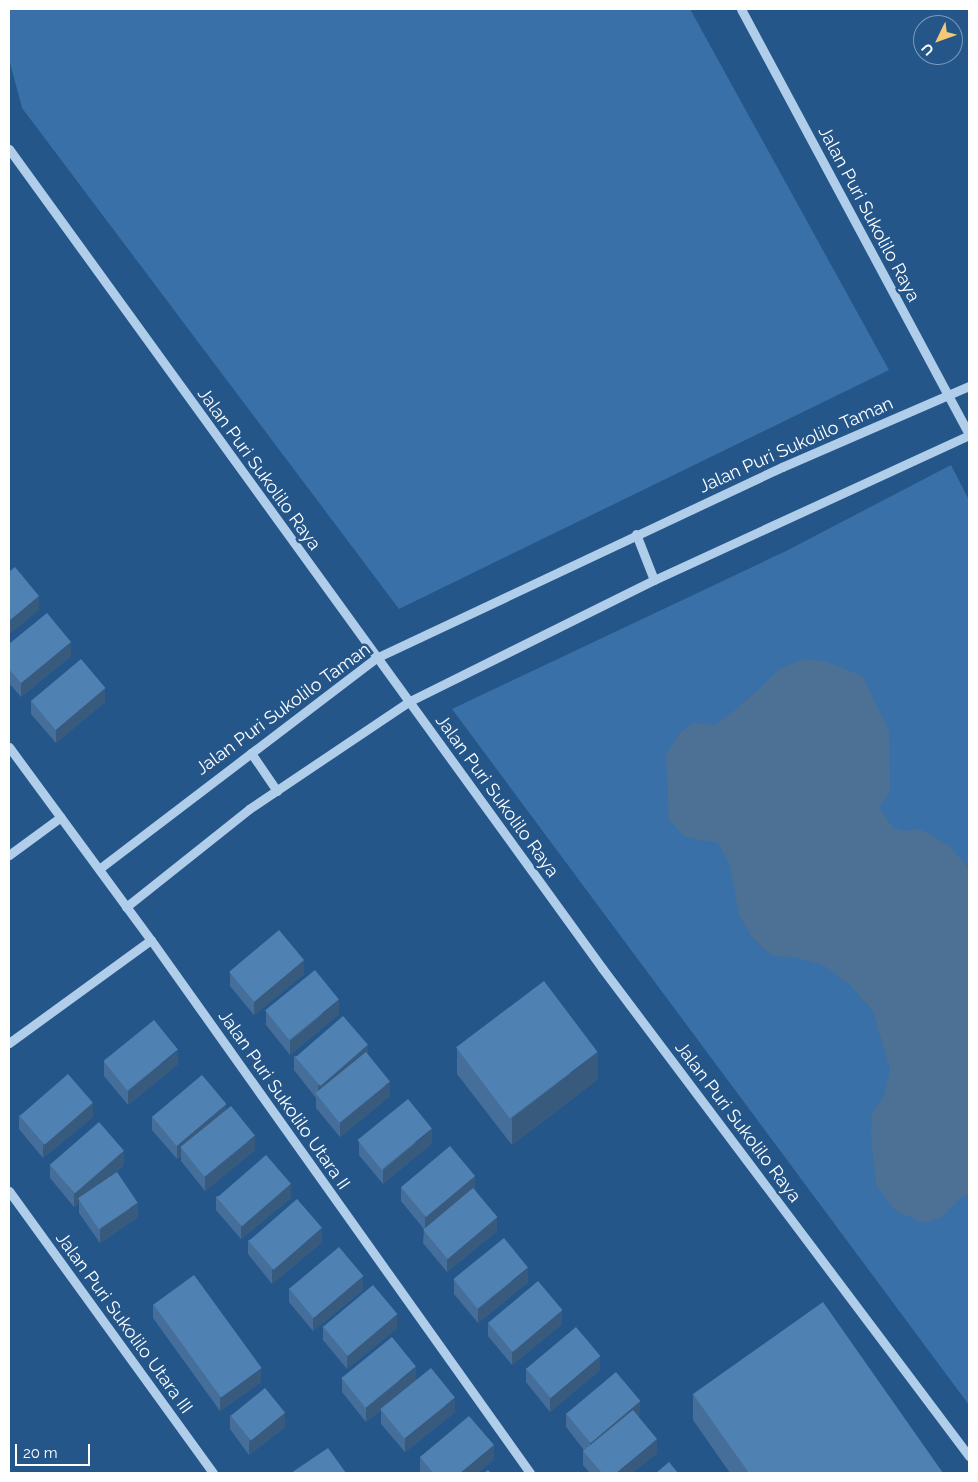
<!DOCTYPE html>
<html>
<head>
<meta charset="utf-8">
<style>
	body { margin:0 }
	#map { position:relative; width:978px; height:1482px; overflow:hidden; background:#24568a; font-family:Raleway,sans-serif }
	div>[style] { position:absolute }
	.green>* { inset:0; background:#3870a7 }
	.water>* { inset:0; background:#4d7095 }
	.minor>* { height:9px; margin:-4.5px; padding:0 4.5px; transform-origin:4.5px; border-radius:4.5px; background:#b0cdea }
	.wall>* { inset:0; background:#456f9a }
	.shaded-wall>* { inset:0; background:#385a7d; transform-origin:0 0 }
	.building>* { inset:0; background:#5081b3; transform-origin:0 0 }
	span { translate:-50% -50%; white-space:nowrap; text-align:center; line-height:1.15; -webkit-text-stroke:5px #24568a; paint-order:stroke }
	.street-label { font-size:18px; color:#fff }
	.frame { position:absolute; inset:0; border:10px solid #fff; pointer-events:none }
	.north { position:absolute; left:913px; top:15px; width:50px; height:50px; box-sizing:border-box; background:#24568a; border:1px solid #7c9ab9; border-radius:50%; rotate:228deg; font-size:14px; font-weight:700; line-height:20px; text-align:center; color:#fff }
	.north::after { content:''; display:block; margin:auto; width:18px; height:22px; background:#f5c974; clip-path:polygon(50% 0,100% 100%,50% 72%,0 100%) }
	.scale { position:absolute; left:15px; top:1444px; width:75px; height:22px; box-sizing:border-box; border:2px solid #fff; border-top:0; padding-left:6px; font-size:15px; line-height:18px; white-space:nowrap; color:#fff; -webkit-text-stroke:4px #24568a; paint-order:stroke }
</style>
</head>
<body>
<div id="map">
	<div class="green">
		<div style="clip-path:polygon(9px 9px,690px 9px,889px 370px,399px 609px,22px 108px,9px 59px)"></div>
		<div style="clip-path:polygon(951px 465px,969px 500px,969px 1405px,452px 709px,786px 551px)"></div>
	</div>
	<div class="water">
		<div style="clip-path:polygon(805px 659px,825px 661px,862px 676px,889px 731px,890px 792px,879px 807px,893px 828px,906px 831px,920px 829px,951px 847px,969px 870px,969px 1194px,964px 1195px,941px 1218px,923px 1223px,896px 1211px,876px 1185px,871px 1137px,872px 1113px,884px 1096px,890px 1069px,873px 1011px,850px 985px,823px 965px,794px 957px,772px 956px,751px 936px,739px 915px,730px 865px,718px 843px,685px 837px,669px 820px,666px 755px,678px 735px,693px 723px,714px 725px,739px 707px,781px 668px)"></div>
	</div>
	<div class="minor">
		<div style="left:741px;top:9px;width:482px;rotate:61.8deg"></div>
		<div style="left:9px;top:149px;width:1011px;rotate:54.09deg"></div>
		<div style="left:602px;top:968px;width:611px;rotate:53.06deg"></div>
		<div style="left:636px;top:534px;width:49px;rotate:68.6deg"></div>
		<div style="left:9px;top:747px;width:240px;rotate:53.7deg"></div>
		<div style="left:151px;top:940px;width:654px;rotate:54.58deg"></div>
		<div style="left:251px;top:753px;width:46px;rotate:55.6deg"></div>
		<div style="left:9px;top:855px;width:64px;rotate:-36.2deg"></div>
		<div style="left:99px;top:869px;width:348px;rotate:-37.3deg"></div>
		<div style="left:376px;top:658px;width:449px;rotate:-25.2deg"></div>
		<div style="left:782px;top:467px;width:204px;rotate:-23.4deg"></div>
		<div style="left:126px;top:907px;width:157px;rotate:-38.5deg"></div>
		<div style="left:249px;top:809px;width:192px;rotate:-33.9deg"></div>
		<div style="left:408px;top:702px;width:275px;rotate:-26.4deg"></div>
		<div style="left:654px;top:580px;width:347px;rotate:-24.7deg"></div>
		<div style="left:9px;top:1043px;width:175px;rotate:-36deg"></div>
		<div style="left:9px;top:1191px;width:348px;rotate:54.1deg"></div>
	</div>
	<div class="wall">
		<div style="clip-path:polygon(9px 644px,71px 656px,21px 697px,9px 683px)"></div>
		<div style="clip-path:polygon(31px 700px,105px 702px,56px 743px,31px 714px)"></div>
		<div style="clip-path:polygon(230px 972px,304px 974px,254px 1015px,230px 986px)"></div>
		<div style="clip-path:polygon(266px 1011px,339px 1014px,290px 1055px,266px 1025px)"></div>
		<div style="clip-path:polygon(457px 1048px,598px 1079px,512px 1145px,457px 1074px)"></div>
		<div style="clip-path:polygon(368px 1055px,390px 1096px,340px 1137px,316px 1108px,316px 1098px,294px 1070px,294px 1056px)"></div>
		<div style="clip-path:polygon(104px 1062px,178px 1064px,128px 1105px,104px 1076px)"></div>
		<div style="clip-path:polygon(226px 1110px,255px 1150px,205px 1191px,181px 1161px,181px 1156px,177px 1159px,152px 1130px,152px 1116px)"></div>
		<div style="clip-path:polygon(19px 1115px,93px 1117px,43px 1158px,19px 1129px)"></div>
		<div style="clip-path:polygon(359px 1141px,432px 1143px,383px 1184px,359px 1155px)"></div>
		<div style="clip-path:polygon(50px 1164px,124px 1165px,106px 1180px,138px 1217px,100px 1243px,79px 1213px,79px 1203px,74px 1207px,50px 1178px)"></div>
		<div style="clip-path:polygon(401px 1187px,475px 1189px,497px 1231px,447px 1272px,423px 1243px,424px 1229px,401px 1201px)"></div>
		<div style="clip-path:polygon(216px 1196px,291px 1198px,241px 1239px,216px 1210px)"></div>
		<div style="clip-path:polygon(248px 1240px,322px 1242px,272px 1284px,248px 1254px)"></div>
		<div style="clip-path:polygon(454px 1280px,528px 1282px,478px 1323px,454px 1294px)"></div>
		<div style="clip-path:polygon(289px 1288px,363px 1290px,313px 1331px,289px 1302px)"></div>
		<div style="clip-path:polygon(153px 1304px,261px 1382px,220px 1411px,153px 1318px)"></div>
		<div style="clip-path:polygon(488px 1322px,562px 1324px,512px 1365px,488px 1336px)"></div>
		<div style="clip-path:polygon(323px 1326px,397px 1328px,347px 1369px,323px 1340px)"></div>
		<div style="clip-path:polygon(526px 1368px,600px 1370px,550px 1412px,526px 1382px)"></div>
		<div style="clip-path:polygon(342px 1378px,416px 1380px,455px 1412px,405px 1452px,381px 1424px,381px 1410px,366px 1422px,342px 1392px)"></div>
		<div style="clip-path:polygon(693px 1394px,943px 1473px,730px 1473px,693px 1420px)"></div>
		<div style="clip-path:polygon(566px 1413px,640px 1415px,638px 1416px,657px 1453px,632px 1473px,590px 1473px,583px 1465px,583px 1451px,584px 1450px,566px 1427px)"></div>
		<div style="clip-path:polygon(230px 1415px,285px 1427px,249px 1455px,230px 1429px)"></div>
		<div style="clip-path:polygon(420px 1457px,494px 1459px,477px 1473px,422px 1473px,420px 1471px)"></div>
	</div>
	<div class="shaded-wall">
		<div style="left:10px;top:548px;width:14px;height:1px;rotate:90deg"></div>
		<div style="clip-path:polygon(39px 596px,39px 610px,9px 635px,9px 621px)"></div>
		<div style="clip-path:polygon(71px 642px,71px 656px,21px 697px,21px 683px)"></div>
		<div style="clip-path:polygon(105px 688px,105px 702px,56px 743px,56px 729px)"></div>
		<div style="clip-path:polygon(304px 960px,304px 974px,254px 1015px,254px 1001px)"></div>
		<div style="clip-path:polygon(339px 1000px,339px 1014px,290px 1055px,290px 1041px)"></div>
		<div style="clip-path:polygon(368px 1045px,368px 1059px,318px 1095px,318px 1086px)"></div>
		<div style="clip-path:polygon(178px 1050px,178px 1064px,128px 1105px,128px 1091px)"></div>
		<div style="clip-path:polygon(598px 1052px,598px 1079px,512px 1145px,512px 1118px)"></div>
		<div style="clip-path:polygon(390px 1082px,390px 1096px,340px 1137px,340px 1123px)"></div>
		<div style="clip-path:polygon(93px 1103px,93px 1117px,43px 1158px,43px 1144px)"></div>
		<div style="clip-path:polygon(226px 1104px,226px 1118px,181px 1147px,181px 1156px,177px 1159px,177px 1145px)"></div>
		<div style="clip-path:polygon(432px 1129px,432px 1143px,383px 1184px,383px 1170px)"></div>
		<div style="clip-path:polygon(255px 1136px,255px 1150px,205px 1191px,205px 1177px)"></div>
		<div style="clip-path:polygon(124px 1151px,124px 1165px,80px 1201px,79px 1199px,79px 1203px,74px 1207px,74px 1193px)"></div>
		<div style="clip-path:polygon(475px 1176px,475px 1190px,425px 1231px,425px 1217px)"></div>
		<div style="clip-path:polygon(291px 1184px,291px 1198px,241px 1239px,241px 1225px)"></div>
		<div style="clip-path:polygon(138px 1203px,138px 1217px,100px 1243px,100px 1229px)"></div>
		<div style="clip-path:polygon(497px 1217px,497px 1231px,447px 1272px,447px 1258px)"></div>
		<div style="clip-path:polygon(322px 1228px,322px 1242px,272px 1284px,272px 1270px)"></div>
		<div style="clip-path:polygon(528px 1268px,528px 1282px,478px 1323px,478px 1309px)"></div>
		<div style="clip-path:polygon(363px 1276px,363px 1290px,313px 1331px,313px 1317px)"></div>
		<div style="clip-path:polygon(562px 1310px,562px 1324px,512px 1365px,512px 1351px)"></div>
		<div style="clip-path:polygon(397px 1314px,397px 1328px,347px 1369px,347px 1355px)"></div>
		<div style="clip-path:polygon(600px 1356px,600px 1370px,550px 1412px,550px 1398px)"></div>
		<div style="clip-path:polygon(416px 1367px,416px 1381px,366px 1422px,366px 1408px)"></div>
		<div style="clip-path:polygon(261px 1368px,261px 1382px,220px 1411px,220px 1397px)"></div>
		<div style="clip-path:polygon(455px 1398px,455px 1412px,405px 1452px,405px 1438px)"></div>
		<div style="clip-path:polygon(640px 1401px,640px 1415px,590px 1456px,590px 1442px)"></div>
		<div style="clip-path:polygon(285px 1413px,285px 1427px,249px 1455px,249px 1441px)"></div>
		<div style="clip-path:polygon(657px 1439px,657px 1453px,632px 1473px,616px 1473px)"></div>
		<div style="clip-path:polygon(494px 1445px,494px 1459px,477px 1473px,460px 1473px)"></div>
	</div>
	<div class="building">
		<div style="clip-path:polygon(15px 567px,39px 596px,9px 621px,9px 572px)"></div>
		<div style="clip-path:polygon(47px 613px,71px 642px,21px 683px,9px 669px,9px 644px)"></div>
		<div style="left:81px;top:659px;width:38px;height:65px;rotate:50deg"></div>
		<div style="left:279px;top:930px;width:39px;height:65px;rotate:50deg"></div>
		<div style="left:315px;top:970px;width:38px;height:64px;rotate:51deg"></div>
		<div style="left:544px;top:981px;width:89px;height:110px;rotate:53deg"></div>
		<div style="left:343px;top:1016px;width:38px;height:63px;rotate:49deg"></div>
		<div style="left:154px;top:1020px;width:38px;height:65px;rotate:51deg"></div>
		<div style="left:366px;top:1052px;width:38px;height:65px;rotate:51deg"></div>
		<div style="left:68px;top:1074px;width:38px;height:64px;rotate:49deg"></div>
		<div style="left:202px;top:1075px;width:38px;height:65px;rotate:50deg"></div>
		<div style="left:408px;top:1099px;width:38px;height:65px;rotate:51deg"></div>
		<div style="left:231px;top:1106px;width:38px;height:65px;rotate:51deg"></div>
		<div style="left:99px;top:1122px;width:38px;height:65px;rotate:49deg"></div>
		<div style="left:450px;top:1146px;width:39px;height:64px;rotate:50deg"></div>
		<div style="left:266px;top:1155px;width:38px;height:65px;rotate:49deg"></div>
		<div style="left:117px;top:1172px;width:37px;height:47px;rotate:56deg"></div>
		<div style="left:473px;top:1188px;width:38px;height:65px;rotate:50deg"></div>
		<div style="left:297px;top:1199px;width:38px;height:64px;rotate:49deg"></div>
		<div style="left:504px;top:1238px;width:38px;height:65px;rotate:51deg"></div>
		<div style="left:339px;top:1247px;width:38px;height:65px;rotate:50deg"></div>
		<div style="left:194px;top:1275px;width:115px;height:50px;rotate:54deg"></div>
		<div style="left:538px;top:1281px;width:38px;height:65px;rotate:50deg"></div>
		<div style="left:373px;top:1285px;width:38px;height:65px;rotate:50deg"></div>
		<div style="clip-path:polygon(823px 1302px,943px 1473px,749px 1473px,693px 1394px)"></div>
		<div style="left:576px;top:1327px;width:38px;height:65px;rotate:50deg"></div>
		<div style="left:392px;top:1337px;width:38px;height:65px;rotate:51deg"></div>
		<div style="left:431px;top:1368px;width:38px;height:65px;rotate:51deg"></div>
		<div style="left:616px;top:1372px;width:38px;height:65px;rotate:50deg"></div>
		<div style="left:265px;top:1388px;width:32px;height:44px;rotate:51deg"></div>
		<div style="clip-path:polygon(633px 1410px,657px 1439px,616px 1473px,602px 1473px,583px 1451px)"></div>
		<div style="clip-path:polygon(469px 1416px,494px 1445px,460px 1473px,433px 1473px,420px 1457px)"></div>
		<div style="clip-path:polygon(328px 1448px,346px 1473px,291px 1473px)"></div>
		<div style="clip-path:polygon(669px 1462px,678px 1473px,656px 1473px)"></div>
		<div style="clip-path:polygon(488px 1470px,491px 1473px,484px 1473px)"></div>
	</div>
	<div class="street-label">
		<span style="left:869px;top:214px;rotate:62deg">Jalan Puri Sukolilo Raya</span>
		<span style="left:796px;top:445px;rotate:-24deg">Jalan Puri Sukolilo Taman</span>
		<span style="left:259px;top:469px;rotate:54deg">Jalan Puri Sukolilo Raya</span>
		<span style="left:283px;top:709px;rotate:-36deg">Jalan Puri Sukolilo Taman</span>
		<span style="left:497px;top:796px;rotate:54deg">Jalan Puri Sukolilo Raya</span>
		<span style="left:284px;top:1100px;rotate:55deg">Jalan Puri Sukolilo Utara II</span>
		<span style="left:738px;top:1122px;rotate:53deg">Jalan Puri Sukolilo Raya</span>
		<span style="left:124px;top:1323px;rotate:54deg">Jalan Puri Sukolilo Utara III</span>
	</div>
	<div class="frame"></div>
	<div class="north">U</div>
	<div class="scale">20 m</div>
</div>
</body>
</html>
